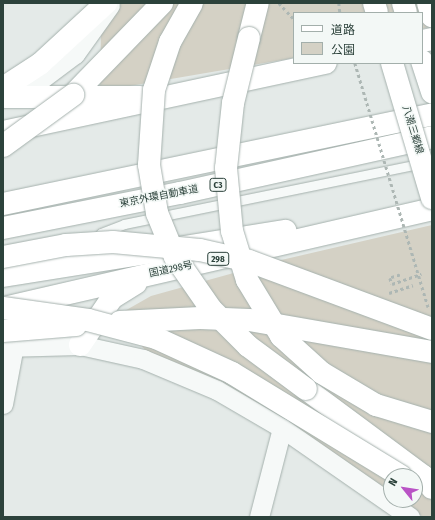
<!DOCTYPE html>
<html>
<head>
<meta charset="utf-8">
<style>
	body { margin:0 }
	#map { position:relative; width:435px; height:520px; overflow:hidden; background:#e4eae8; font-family:"Fira Sans Condensed","Noto Sans JP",sans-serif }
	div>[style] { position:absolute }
	.green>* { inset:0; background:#d4d1c5 }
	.path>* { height:2.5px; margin-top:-1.25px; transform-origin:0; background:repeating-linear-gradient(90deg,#adb7b4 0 3px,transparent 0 6px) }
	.roads { filter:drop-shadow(0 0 1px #a5b1ad) drop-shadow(0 0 1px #a5b1ad) }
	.lane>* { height:9px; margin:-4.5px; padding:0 4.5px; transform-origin:4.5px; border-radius:4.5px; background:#f6f9f8 }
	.street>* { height:19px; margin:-9.5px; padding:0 9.5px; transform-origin:9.5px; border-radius:9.5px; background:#f6f9f8 }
	.secondary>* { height:22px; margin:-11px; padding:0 11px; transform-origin:11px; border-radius:11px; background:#fff }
	.highway>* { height:22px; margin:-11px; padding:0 11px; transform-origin:11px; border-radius:11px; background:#fff }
	.path-bridge>* { height:2.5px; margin-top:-1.25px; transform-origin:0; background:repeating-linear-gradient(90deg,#adb7b4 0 3px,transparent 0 6px) }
	.bridges { filter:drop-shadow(0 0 1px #a5b1ad) drop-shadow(0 0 1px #a5b1ad) }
	.secondary-bridge>* { height:22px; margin:-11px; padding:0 11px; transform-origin:11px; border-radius:11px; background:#fff }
	.highway-bridge>* { height:22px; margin:-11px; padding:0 11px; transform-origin:11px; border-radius:11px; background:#fff }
	span { translate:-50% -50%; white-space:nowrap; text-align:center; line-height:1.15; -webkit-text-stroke:3px #f3f8f6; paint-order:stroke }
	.shield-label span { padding:1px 3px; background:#f3f8f6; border:1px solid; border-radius:3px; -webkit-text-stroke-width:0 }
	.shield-label { font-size:9px; color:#2c423b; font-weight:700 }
	.street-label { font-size:10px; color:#2c423b }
	.frame { position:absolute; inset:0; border:4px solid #2c423b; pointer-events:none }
	.legend { position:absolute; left:293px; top:12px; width:130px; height:52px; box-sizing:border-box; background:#f3f8f6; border:1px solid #a3afab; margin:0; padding:5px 7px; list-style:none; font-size:12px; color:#2c423b }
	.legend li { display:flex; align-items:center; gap:8px; height:20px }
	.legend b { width:20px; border:1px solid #a3afab }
	.north { position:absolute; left:383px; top:468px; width:40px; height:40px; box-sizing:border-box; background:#f3f8f6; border:1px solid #a3afab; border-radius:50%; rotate:300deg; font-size:11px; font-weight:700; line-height:16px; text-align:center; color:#2c423b }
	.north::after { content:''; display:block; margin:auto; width:14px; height:18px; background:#b953c5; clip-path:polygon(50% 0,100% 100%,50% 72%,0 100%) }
</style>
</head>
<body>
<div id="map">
	<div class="green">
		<div style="clip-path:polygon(114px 3px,432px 3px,432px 26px,422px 29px,422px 13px,294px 13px,294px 58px,100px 91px,101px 29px)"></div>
		<div style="clip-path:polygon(432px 225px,432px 517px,423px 517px,399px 500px,415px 500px,415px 476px,391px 476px,391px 494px,149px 354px,114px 317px,151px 296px,277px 261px)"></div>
	</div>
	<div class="path">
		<div style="left:279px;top:3px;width:22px;rotate:47deg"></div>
		<div style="left:339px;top:3px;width:10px;rotate:84deg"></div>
		<div style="left:400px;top:275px;width:10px;rotate:163deg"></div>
		<div style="left:390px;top:278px;width:6px;rotate:72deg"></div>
		<div style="left:392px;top:284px;width:31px;rotate:-19deg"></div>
	</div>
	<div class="roads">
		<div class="lane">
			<div style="left:97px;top:240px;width:8px;rotate:-60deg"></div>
			<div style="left:101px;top:233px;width:25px;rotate:-21deg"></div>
			<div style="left:124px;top:224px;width:305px;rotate:-11.5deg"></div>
		</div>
		<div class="street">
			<div style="left:4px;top:97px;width:38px;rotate:-25deg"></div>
			<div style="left:39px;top:81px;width:45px;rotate:-36.9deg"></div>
			<div style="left:75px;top:54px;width:60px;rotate:-54.5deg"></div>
			<div style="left:3px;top:347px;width:77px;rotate:-1.5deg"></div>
			<div style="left:80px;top:345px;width:65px;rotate:12.5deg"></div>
			<div style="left:143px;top:359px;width:80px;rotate:22.7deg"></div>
			<div style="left:217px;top:390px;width:75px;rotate:30.3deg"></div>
			<div style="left:282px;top:428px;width:156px;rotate:34.8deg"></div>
			<div style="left:3px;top:404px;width:60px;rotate:-79.4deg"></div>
			<div style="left:259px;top:517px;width:92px;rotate:-75.5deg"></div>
		</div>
		<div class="secondary">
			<div style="left:374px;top:3px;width:10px;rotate:73deg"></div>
		</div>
		<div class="highway">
			<div style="left:403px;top:3px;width:10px;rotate:73deg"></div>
			<div style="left:428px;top:3px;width:14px;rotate:73deg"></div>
			<div style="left:249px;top:38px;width:36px;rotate:-76deg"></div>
			<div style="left:422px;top:41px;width:10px;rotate:-11deg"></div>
			<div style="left:422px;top:61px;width:33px;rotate:72deg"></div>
			<div style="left:3px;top:88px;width:44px;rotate:-33deg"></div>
			<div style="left:40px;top:64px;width:90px;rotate:-42.7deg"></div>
			<div style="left:73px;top:95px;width:128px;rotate:-45.9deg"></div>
			<div style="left:5px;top:97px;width:135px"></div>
			<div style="left:3px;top:132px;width:330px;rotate:-12.1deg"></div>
			<div style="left:3px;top:204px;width:438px;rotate:-11.8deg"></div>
			<div style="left:3px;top:228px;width:180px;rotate:-11.2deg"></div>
			<div style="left:180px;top:193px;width:258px;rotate:-12.5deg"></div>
			<div style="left:3px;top:276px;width:286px;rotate:-9.1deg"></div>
			<div style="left:4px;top:308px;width:439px;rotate:-13deg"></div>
			<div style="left:80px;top:345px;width:57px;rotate:-55.8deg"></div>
			<div style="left:112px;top:298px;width:28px;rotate:-32deg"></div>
			<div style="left:306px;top:389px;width:146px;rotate:36.6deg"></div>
			<div style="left:423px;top:476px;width:15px;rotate:53deg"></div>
		</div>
	</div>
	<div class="path-bridge">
		<div style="left:355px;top:63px;width:255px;rotate:73.3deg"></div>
		<div style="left:389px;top:293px;width:25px;rotate:-18deg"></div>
	</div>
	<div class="bridges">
		<div class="secondary-bridge">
			<div style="left:392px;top:63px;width:141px;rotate:73.5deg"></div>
		</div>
		<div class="highway-bridge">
			<div style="left:192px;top:3px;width:45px;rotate:119.4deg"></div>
			<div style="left:170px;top:42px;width:51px;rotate:108.4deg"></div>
			<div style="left:154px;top:90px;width:75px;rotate:93.8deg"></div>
			<div style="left:149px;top:165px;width:49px;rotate:80.5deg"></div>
			<div style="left:157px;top:213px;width:48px;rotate:67.8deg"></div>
			<div style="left:175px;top:257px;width:63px;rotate:55.3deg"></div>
			<div style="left:211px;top:309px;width:52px;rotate:45deg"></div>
			<div style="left:248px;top:346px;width:72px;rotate:36.6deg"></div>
			<div style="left:249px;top:38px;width:67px;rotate:103.8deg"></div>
			<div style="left:233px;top:103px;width:65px;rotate:96.1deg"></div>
			<div style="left:226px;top:168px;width:63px;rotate:84.6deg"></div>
			<div style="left:232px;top:231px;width:51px;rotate:73deg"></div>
			<div style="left:247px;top:280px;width:66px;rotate:58.7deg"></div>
			<div style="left:281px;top:336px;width:55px;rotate:42.1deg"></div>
			<div style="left:322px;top:373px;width:63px;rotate:30.7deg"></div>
			<div style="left:376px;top:405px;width:59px;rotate:16.9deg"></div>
			<div style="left:3px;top:146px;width:87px;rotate:-36.1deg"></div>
			<div style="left:3px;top:257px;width:64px;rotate:-10.8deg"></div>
			<div style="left:66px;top:245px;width:47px;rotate:-3.7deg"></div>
			<div style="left:113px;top:242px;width:87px;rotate:5.3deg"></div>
			<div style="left:200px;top:250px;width:50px;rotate:12.7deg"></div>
			<div style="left:249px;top:261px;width:195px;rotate:20.4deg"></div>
			<div style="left:3px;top:308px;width:86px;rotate:8deg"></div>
			<div style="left:88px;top:320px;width:70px;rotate:14.8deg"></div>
			<div style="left:156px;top:338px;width:84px;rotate:24.7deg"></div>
			<div style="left:232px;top:373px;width:198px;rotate:31.4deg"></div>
			<div style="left:120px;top:322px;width:80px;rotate:-2.9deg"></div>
			<div style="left:200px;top:318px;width:49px;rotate:2.3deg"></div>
			<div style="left:249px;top:320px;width:186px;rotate:9.9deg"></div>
			<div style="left:3px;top:331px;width:73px;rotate:-4.7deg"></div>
		</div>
	</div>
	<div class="shield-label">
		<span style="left:218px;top:185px">C3</span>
		<span style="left:218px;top:259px">298</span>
	</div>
	<div class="street-label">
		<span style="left:412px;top:130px;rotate:73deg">八潮三郷線</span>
		<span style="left:159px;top:197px;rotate:-11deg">東京外環自動車道</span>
		<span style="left:171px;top:270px;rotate:-12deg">国道298号</span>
	</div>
	<div class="frame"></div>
	<ul class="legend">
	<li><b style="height:5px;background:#fff"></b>道路</li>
	<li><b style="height:11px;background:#d4d1c5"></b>公園</li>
	</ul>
	<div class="north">N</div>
</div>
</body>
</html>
